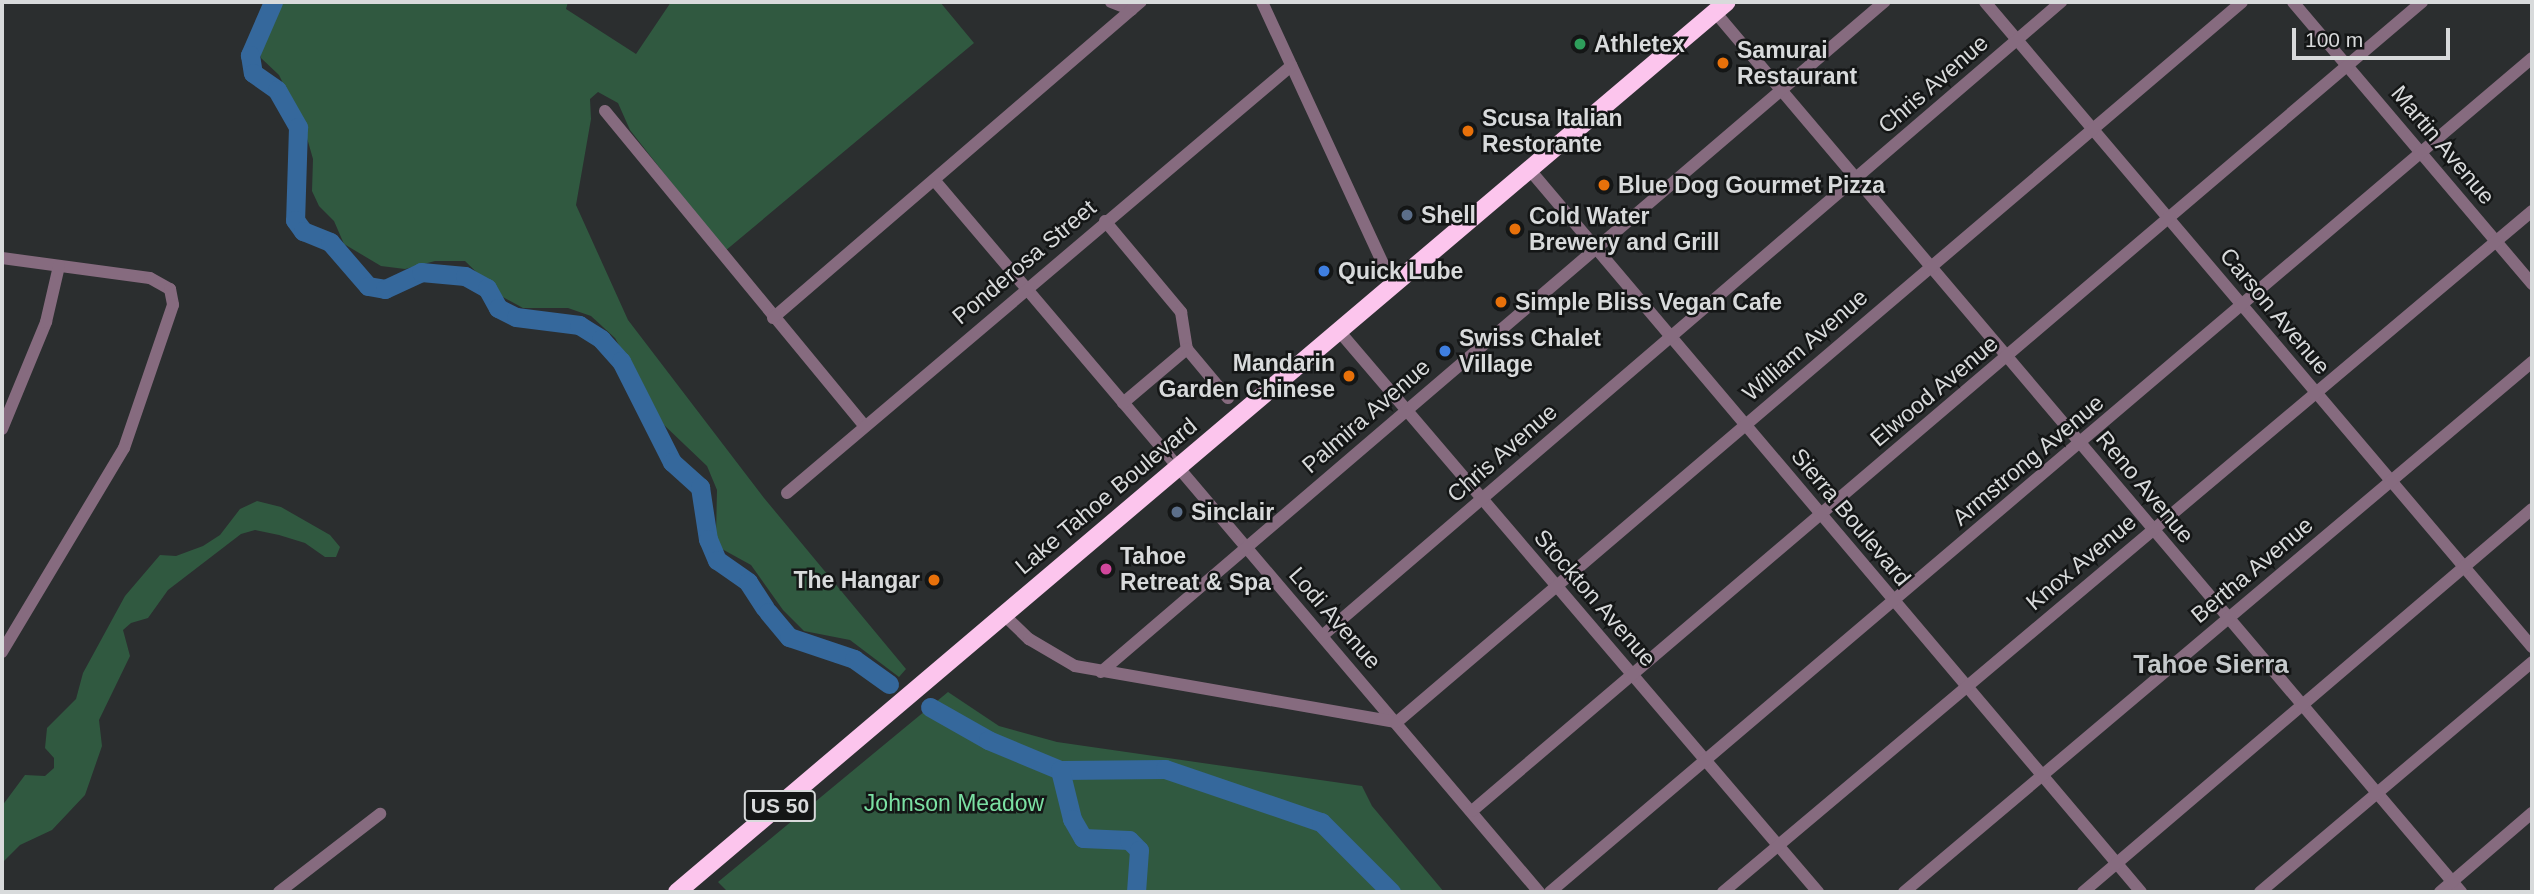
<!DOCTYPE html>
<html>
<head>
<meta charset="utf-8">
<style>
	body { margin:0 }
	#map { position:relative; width:2534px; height:894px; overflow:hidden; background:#2b2e2f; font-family:Helvetica,sans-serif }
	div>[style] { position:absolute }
	.green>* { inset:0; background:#305940 }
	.river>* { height:19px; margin:-9.5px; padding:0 9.5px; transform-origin:9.5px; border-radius:9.5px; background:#35689c }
	.minor>* { height:12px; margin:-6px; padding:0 6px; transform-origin:6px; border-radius:6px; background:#866b7f }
	.highway>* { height:18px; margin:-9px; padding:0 9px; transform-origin:9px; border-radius:9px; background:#fcc5ed }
	.dots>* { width:19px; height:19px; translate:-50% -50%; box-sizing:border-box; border:4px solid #141616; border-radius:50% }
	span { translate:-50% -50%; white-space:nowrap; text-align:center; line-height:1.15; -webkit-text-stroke:5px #141616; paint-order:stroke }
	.shield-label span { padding:2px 5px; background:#141616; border:2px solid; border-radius:5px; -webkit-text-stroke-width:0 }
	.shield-label { font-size:21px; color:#d8dadb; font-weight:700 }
	.poi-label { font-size:23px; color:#d8dadb; font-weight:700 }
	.left { translate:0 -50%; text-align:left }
	.right { translate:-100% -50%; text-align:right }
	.street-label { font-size:23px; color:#d8dadb }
	.park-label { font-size:23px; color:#7be0a3 }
	.quarter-label { font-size:26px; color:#c5c9cb; font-weight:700 }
	.frame { position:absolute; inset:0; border:4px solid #d8dadb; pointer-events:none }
	.scale { position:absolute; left:2292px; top:28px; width:158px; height:32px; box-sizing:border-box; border:4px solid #d8dadb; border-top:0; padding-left:9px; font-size:21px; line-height:24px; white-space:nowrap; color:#d8dadb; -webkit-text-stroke:5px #141616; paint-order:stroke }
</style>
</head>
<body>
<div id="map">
	<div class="green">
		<div style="clip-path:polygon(280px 2px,568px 2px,566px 9px,636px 54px,671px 2px,940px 2px,974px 43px,725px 251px,630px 130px,618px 103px,598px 92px,590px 99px,591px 119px,576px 205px,628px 320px,764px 498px,906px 669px,899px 677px,850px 640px,804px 631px,783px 610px,751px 565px,722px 549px,716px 535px,717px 490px,707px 466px,664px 425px,615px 338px,591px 316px,568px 308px,523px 308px,501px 296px,465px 261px,435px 261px,405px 269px,381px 266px,344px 244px,334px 221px,319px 206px,312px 191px,313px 159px,303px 124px,279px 75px,261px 58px,260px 46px)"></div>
		<div style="clip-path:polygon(257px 501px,281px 507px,330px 535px,340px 547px,336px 557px,325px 557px,305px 543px,279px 535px,255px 530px,241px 534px,168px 590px,148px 618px,131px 623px,123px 630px,130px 656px,99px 720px,102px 746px,85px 795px,52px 830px,20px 845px,2px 863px,2px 806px,25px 775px,45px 776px,54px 768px,54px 758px,45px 748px,47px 728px,76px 699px,83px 673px,125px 596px,160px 555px,176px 556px,203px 546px,220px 535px,240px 509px)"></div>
		<div style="clip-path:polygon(948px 692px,999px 726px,1057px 742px,1362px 786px,1372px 806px,1444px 892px,728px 892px,718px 882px)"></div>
	</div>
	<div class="river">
		<div style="left:273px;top:2px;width:58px;rotate:113.5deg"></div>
		<div style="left:250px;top:55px;width:18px;rotate:81deg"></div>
		<div style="left:253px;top:73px;width:29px;rotate:35deg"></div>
		<div style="left:277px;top:90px;width:43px;rotate:60.4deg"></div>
		<div style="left:298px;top:127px;width:93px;rotate:91.8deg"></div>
		<div style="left:295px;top:220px;width:14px;rotate:54deg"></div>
		<div style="left:303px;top:231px;width:29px;rotate:22deg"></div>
		<div style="left:330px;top:242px;width:58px;rotate:49.2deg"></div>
		<div style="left:368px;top:286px;width:17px;rotate:10deg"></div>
		<div style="left:385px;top:289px;width:40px;rotate:-25deg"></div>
		<div style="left:421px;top:272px;width:44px;rotate:5.2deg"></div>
		<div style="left:465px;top:276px;width:25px;rotate:29deg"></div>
		<div style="left:487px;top:288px;width:23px;rotate:61deg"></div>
		<div style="left:498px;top:308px;width:20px;rotate:27deg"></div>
		<div style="left:516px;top:317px;width:64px;rotate:7.2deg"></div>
		<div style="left:579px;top:325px;width:26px;rotate:32deg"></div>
		<div style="left:601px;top:339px;width:30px;rotate:48deg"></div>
		<div style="left:621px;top:361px;width:113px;rotate:63.2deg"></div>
		<div style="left:672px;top:462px;width:38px;rotate:42deg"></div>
		<div style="left:700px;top:487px;width:53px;rotate:81.3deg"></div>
		<div style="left:708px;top:539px;width:23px;rotate:67deg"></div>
		<div style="left:717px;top:560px;width:38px;rotate:35deg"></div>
		<div style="left:748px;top:582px;width:31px;rotate:57deg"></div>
		<div style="left:768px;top:612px;width:33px;rotate:50deg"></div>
		<div style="left:789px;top:637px;width:69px;rotate:18.7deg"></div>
		<div style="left:854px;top:659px;width:43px;rotate:35.5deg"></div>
		<div style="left:930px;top:707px;width:67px;rotate:29.6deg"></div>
		<div style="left:988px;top:740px;width:78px;rotate:22.6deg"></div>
		<div style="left:1060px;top:770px;width:105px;rotate:-0.5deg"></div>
		<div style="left:1165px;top:769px;width:165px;rotate:18.8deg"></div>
		<div style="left:1321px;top:822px;width:99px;rotate:45deg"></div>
		<div style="left:1060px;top:770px;width:50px;rotate:76.2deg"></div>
		<div style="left:1072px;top:819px;width:22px;rotate:60deg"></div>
		<div style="left:1083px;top:838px;width:46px;rotate:2.5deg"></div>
		<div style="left:1129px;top:840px;width:14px;rotate:45deg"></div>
		<div style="left:1139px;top:850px;width:42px;rotate:94.1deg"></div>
	</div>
	<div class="minor">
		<div style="left:1111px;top:2px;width:22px;rotate:21deg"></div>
		<div style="left:1262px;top:2px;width:313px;rotate:65.2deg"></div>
		<div style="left:1985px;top:2px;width:846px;rotate:49.7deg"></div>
		<div style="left:2293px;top:2px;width:370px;rotate:49.7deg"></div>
		<div style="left:1715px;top:12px;width:1154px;rotate:49.71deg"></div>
		<div style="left:605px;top:111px;width:408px;rotate:50.5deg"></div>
		<div style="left:1529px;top:169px;width:947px;rotate:49.75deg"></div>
		<div style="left:935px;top:181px;width:933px;rotate:49.65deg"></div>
		<div style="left:1105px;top:221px;width:119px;rotate:50.1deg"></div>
		<div style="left:1181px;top:312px;width:37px;rotate:81deg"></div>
		<div style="left:2px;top:258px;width:149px;rotate:7.7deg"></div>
		<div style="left:150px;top:278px;width:23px;rotate:29deg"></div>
		<div style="left:170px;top:289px;width:16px;rotate:79deg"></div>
		<div style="left:173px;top:305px;width:151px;rotate:108.9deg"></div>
		<div style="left:124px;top:448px;width:238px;rotate:120.9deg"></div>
		<div style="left:773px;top:318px;width:485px;rotate:-40.7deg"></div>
		<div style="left:1339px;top:331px;width:738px;rotate:49.51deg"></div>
		<div style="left:1123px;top:403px;width:84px;rotate:-40.2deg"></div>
		<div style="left:1187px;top:349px;width:64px;rotate:50.1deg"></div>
		<div style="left:2px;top:429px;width:116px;rotate:-67.6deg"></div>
		<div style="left:46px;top:322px;width:57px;rotate:-76.9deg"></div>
		<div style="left:787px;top:493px;width:661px;rotate:-40.27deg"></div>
		<div style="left:1004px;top:615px;width:35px;rotate:44deg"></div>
		<div style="left:1029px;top:639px;width:53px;rotate:30.4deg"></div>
		<div style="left:1075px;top:666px;width:327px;rotate:9.9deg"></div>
		<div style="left:1397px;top:722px;width:1110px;rotate:-40.43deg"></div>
		<div style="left:1322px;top:636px;width:974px;rotate:-40.63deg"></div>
		<div style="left:1101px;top:672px;width:1031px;rotate:-40.55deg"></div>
		<div style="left:1472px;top:811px;width:1248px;rotate:-40.42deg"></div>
		<div style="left:279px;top:892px;width:128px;rotate:-37.7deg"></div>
		<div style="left:1550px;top:892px;width:1288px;rotate:-40.34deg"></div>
		<div style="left:1723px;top:892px;width:1057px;rotate:-40.09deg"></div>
		<div style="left:1904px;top:892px;width:822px;rotate:-40.16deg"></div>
		<div style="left:2083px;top:892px;width:590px;rotate:-40.46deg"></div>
		<div style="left:2260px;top:892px;width:356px;rotate:-40.2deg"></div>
		<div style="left:2440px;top:892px;width:121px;rotate:-40.7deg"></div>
	</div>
	<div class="highway">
		<div style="left:677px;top:892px;width:1376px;rotate:-40.29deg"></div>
	</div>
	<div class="dots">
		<div style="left:1580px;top:44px;background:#2e9e5b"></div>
		<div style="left:1723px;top:63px;background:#e8710a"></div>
		<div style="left:1468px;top:131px;background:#e8710a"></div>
		<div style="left:1604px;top:185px;background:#e8710a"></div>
		<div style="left:1407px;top:215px;background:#5c6f8a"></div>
		<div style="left:1515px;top:229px;background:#e8710a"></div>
		<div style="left:1324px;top:271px;background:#3f7fe0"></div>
		<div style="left:1501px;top:302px;background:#e8710a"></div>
		<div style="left:1445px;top:351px;background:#3f7fe0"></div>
		<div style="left:1349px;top:376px;background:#e8710a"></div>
		<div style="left:1177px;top:512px;background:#5c6f8a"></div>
		<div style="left:1106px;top:569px;background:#d1479c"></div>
		<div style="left:934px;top:580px;background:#e8710a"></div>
	</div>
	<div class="shield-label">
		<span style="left:780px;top:806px">US 50</span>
	</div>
	<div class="poi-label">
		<span class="left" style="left:1594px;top:44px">Athletex</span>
		<span class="left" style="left:1737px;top:63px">Samurai<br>Restaurant</span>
		<span class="left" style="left:1482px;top:131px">Scusa Italian<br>Restorante</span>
		<span class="left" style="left:1618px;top:185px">Blue Dog Gourmet Pizza</span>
		<span class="left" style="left:1421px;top:215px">Shell</span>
		<span class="left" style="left:1529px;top:229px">Cold Water<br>Brewery and Grill</span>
		<span class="left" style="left:1338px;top:271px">Quick Lube</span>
		<span class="left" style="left:1515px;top:302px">Simple Bliss Vegan Cafe</span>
		<span class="left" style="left:1459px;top:351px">Swiss Chalet<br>Village</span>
		<span class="right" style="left:1335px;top:376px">Mandarin<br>Garden Chinese</span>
		<span class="left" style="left:1191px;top:512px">Sinclair</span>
		<span class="left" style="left:1120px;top:569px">Tahoe<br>Retreat &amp; Spa</span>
		<span class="right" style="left:920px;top:580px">The Hangar</span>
	</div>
	<div class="street-label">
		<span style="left:1933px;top:84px;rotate:-41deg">Chris Avenue</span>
		<span style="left:2443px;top:145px;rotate:50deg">Martin Avenue</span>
		<span style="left:1024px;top:262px;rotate:-40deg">Ponderosa Street</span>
		<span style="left:2275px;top:311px;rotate:50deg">Carson Avenue</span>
		<span style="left:1805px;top:345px;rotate:-41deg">William Avenue</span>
		<span style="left:1934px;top:391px;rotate:-40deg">Elwood Avenue</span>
		<span style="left:1366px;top:416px;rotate:-41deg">Palmira Avenue</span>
		<span style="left:1502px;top:453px;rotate:-41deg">Chris Avenue</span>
		<span style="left:2028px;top:460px;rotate:-40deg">Armstrong Avenue</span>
		<span style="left:2145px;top:487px;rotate:50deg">Reno Avenue</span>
		<span style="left:1106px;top:496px;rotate:-40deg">Lake Tahoe Boulevard</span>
		<span style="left:1851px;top:517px;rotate:50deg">Sierra Boulevard</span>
		<span style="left:2081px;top:562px;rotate:-40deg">Knox Avenue</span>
		<span style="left:2252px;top:570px;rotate:-40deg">Bertha Avenue</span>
		<span style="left:1595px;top:598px;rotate:49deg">Stockton Avenue</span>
		<span style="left:1335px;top:618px;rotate:49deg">Lodi Avenue</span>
	</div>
	<div class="park-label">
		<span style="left:954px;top:803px">Johnson Meadow</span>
	</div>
	<div class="quarter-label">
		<span style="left:2211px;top:665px">Tahoe Sierra</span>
	</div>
	<div class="frame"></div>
	<div class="scale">100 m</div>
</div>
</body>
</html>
